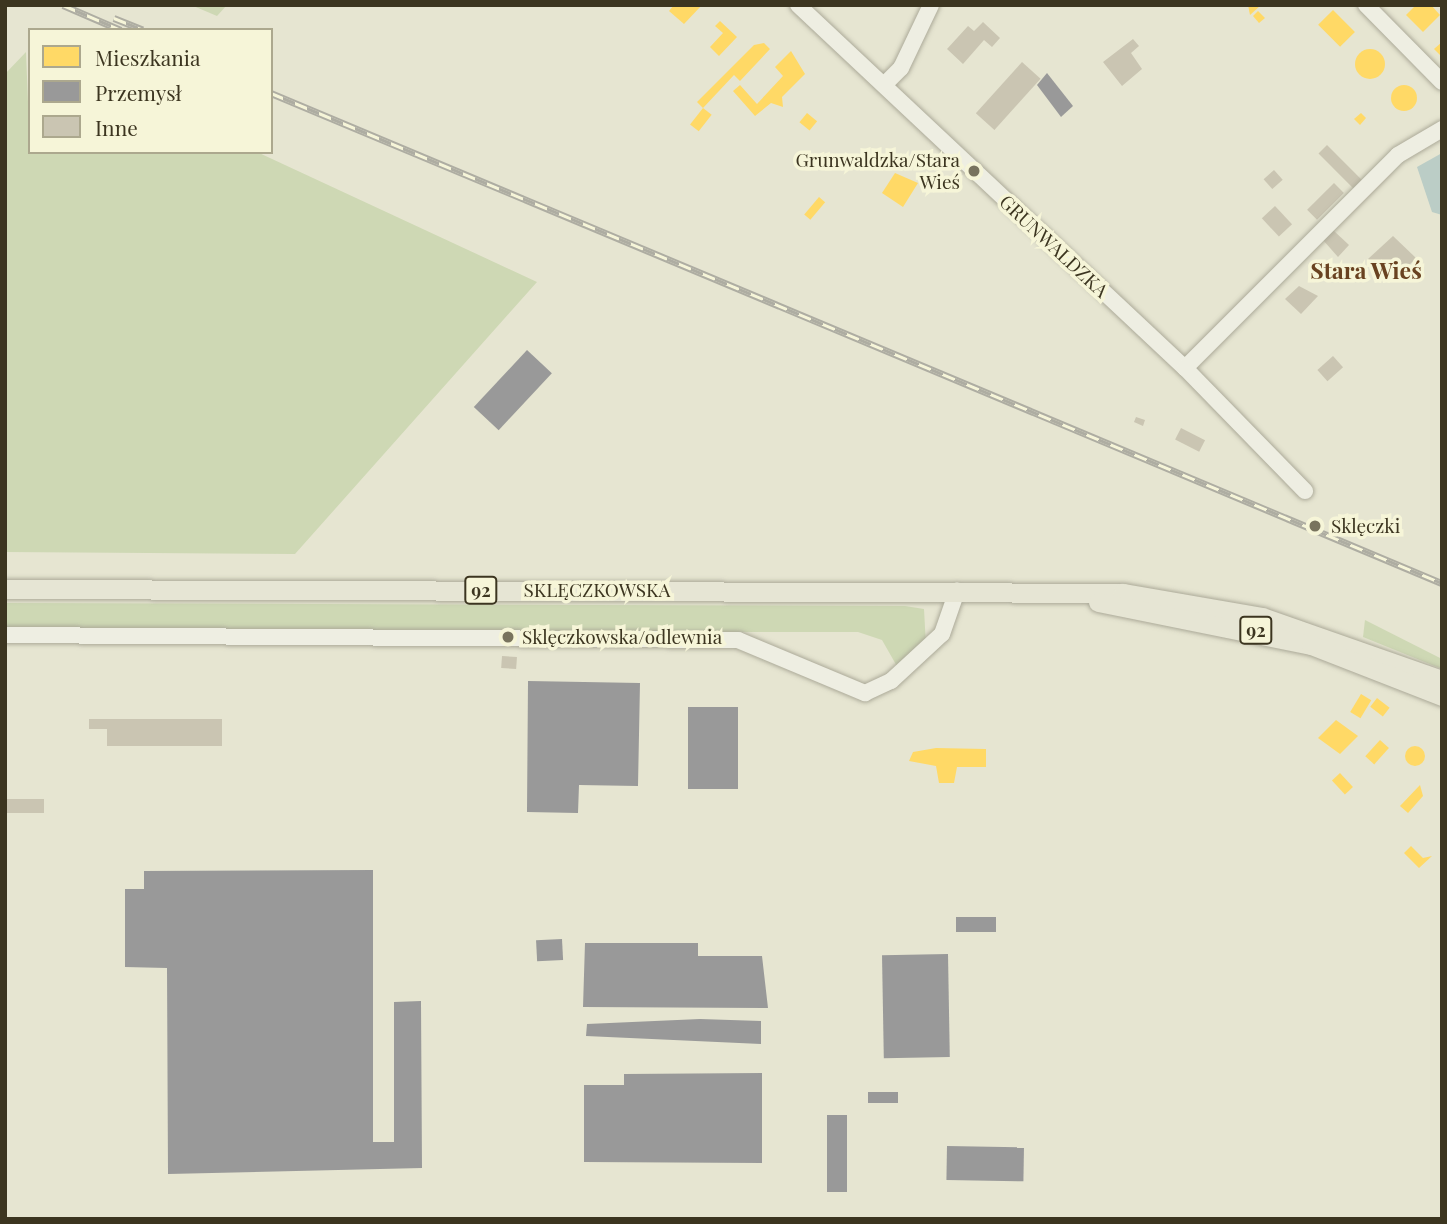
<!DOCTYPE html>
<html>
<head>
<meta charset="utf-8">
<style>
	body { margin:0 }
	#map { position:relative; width:1447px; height:1224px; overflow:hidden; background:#e6e5d1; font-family:"Playfair Display",serif }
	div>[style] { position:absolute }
	.green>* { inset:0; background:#ced8b4 }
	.water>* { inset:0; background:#bbcdc6 }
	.homes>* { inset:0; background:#ffd966; transform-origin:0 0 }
	.round { border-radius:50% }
	.industry>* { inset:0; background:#999; transform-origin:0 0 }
	.building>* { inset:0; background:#cac5b2; transform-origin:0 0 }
	.roads { filter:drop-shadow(0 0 2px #acaa99) drop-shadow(0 0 2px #acaa99) }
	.minor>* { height:16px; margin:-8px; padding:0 8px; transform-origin:8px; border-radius:8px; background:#eeeee2 }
	.major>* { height:19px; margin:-9.5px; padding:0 9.5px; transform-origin:9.5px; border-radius:9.5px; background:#e6e5d4 }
	.rail>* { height:7px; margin-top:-3.5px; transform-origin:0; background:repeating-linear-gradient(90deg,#f6f5d8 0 13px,#aeada2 0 26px); box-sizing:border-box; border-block:2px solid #aeada2 }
	.dots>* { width:19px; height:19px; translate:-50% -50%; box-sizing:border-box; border:4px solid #f6f5d8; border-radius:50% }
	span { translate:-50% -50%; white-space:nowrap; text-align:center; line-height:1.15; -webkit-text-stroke:7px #f6f5d8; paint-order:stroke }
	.shield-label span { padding:2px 5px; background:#f6f5d8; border:2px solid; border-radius:5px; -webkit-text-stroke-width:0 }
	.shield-label { font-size:18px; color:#3c3520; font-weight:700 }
	.poi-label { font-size:19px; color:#3c3520 }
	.right { translate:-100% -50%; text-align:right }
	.left { translate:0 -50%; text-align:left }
	.street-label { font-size:19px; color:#3c3520 }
	.quarter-label { font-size:23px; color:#694220; font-weight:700 }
	.frame { position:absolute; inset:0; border:7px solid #3c3520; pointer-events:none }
	.legend { position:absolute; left:28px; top:28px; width:245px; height:126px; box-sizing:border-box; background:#f6f5d8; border:2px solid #aca88e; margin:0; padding:9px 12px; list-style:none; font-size:21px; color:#3c3520 }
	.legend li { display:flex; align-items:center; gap:14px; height:35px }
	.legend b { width:35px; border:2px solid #aca88e }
</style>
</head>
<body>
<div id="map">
	<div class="green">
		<div style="clip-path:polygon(191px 5px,227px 5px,217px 16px)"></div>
		<div style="clip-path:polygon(26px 52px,30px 152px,257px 152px,537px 282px,295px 554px,5px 552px,5px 74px)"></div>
		<div style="clip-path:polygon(5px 603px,905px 606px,924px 609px,926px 646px,898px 668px,882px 640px,858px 632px,5px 631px)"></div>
		<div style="clip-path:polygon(1365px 620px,1442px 659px,1442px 669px,1363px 637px)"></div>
	</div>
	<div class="water">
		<div style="clip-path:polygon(1442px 153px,1442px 215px,1432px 212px,1417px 167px)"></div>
	</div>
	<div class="homes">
		<div style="clip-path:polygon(674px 5px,702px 5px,684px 24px,669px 11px)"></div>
		<div style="clip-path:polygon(1248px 5px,1261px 5px,1250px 15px)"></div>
		<div style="clip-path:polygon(1416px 5px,1431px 5px,1440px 15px,1423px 32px,1406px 15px)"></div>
		<div style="left:1333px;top:10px;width:31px;height:21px;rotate:45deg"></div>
		<div style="clip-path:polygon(1258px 11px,1265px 18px,1259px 23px,1253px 16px)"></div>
		<div style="clip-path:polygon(720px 21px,737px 37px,719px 56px,710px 47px,723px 33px,715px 26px)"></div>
		<div style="clip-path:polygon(1442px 42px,1442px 57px,1434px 49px)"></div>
		<div style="clip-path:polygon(764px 43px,770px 49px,740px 81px,734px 75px,703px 108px,697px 102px,754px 45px)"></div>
		<div class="round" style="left:1355px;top:49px;width:30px;height:30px"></div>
		<div style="clip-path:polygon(791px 51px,805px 74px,782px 97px,783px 107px,771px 103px,755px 116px,733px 91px,740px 85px,757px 104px,783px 76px,775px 67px)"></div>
		<div class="round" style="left:1391px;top:85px;width:26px;height:26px"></div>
		<div style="left:703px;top:108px;width:11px;height:21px;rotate:38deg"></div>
		<div style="left:807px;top:113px;width:13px;height:12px;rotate:39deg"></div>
		<div style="clip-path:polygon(1361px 113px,1366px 118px,1360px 125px,1354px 119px)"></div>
		<div style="clip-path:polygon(895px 173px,918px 183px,903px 207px,882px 193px)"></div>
		<div style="left:819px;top:197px;width:8px;height:23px;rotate:40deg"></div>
		<div style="left:1361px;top:694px;width:12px;height:21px;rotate:31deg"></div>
		<div style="left:1377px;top:698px;width:16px;height:11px;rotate:38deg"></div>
		<div style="clip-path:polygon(1336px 720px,1358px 736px,1340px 754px,1318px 738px)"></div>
		<div style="left:1380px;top:740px;width:12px;height:22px;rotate:42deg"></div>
		<div class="round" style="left:1405px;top:746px;width:20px;height:20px"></div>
		<div style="clip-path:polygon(936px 748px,986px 749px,986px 767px,957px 767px,954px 783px,939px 783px,936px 766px,909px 761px,913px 752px)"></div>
		<div style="left:1340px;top:773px;width:19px;height:11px;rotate:47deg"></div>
		<div style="clip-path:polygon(1420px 785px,1423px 796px,1408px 813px,1400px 806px)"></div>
		<div style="clip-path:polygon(1411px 846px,1423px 858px,1432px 856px,1419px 868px,1404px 853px)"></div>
	</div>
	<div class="industry">
		<div style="clip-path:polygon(1047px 73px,1073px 106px,1061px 117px,1037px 85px)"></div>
		<div style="left:527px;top:350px;width:34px;height:78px;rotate:43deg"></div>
		<div style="clip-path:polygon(528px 681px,640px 683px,638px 786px,579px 785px,578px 813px,527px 812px)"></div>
		<div style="left:688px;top:707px;width:50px;height:82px"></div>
		<div style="clip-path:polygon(373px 870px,373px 1142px,394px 1142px,394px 1002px,421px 1001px,422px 1168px,168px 1174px,167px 968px,125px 967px,125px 889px,144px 889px,144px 871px)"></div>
		<div style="left:956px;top:917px;width:40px;height:15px"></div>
		<div style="left:562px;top:939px;width:21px;height:26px;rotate:87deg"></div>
		<div style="clip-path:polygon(585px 943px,698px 943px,698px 956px,762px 956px,768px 1008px,583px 1007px)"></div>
		<div style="left:948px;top:954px;width:103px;height:66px;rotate:89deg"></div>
		<div style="clip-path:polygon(700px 1019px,761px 1021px,761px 1044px,586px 1036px,587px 1024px)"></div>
		<div style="clip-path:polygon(762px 1073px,762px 1163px,584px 1162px,584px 1085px,624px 1085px,624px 1074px)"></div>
		<div style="left:898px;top:1092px;width:11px;height:30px;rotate:90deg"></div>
		<div style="left:827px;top:1115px;width:20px;height:77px"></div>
		<div style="left:947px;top:1146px;width:77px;height:34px;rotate:1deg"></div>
	</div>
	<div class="building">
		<div style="clip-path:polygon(983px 22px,1000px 38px,992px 47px,984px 40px,963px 64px,947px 49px,968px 26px,974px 31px)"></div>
		<div style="clip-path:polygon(1133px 39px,1139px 46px,1131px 53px,1142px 69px,1122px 86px,1103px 62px)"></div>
		<div style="left:1022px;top:62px;width:25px;height:69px;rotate:42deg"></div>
		<div style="left:1327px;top:145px;width:49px;height:12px;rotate:45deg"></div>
		<div style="left:1274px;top:170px;width:13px;height:14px;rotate:48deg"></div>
		<div style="left:1334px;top:183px;width:14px;height:38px;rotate:45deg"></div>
		<div style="left:1275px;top:206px;width:25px;height:18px;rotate:47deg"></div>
		<div style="clip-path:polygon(1333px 230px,1349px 245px,1338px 257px,1323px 240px)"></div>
		<div style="clip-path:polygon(1393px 236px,1416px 258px,1395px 280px,1368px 259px)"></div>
		<div style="clip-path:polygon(1299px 286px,1318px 296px,1301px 314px,1285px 299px)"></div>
		<div style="left:1333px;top:356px;width:15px;height:21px;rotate:48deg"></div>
		<div style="clip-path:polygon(1136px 417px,1145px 420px,1143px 426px,1134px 422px)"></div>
		<div style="left:1181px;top:428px;width:27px;height:13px;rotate:27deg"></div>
		<div style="left:502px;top:656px;width:15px;height:12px;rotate:4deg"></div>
		<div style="clip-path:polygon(89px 719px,222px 719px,222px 746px,107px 746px,107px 729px,89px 729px)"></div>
		<div style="left:5px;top:799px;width:39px;height:14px"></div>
	</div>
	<div class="roads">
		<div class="minor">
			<div style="left:798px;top:5px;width:531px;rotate:43.17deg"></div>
			<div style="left:1185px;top:368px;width:172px;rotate:45.7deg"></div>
			<div style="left:1366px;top:5px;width:108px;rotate:45.4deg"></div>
			<div style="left:884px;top:85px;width:24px;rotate:-45deg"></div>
			<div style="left:901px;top:68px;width:70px;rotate:-64.5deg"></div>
			<div style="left:1185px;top:368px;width:301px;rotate:-45deg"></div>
			<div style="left:1398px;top:155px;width:51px;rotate:-30.6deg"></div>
			<div style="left:5px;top:635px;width:733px;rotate:0.39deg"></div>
			<div style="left:738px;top:640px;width:138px;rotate:22.7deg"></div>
			<div style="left:865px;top:693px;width:29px;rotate:-25deg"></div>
			<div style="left:891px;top:681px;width:69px;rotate:-42.7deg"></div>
			<div style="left:942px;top:634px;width:46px;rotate:-70.8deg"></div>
		</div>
		<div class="major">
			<div style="left:5px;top:589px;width:1118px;rotate:0.2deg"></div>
			<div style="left:1123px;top:593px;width:141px;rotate:9.8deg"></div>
			<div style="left:1262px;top:617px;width:191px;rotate:19.3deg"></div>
			<div style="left:1098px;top:602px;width:217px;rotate:11.4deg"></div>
			<div style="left:1311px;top:645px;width:141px;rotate:21.3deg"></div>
		</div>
	</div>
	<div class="rail">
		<div style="left:63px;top:5px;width:63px;rotate:23.3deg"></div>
		<div style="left:114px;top:18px;width:31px;rotate:22deg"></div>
		<div style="left:271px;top:93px;width:1269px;rotate:22.71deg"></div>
	</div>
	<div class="dots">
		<div style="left:974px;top:171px;background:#78735e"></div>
		<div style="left:1315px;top:526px;background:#78735e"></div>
		<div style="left:508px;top:637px;background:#78735e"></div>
	</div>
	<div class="shield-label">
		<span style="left:481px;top:590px">92</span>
		<span style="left:1256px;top:630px">92</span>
	</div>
	<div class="poi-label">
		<span class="right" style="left:960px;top:171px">Grunwaldzka/Stara<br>Wieś</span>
		<span class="left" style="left:1331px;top:526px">Sklęczki</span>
		<span class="left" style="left:522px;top:637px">Sklęczkowska/odlewnia</span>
	</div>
	<div class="street-label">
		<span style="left:1054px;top:246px;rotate:43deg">GRUNWALDZKA</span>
		<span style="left:597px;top:590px">SKLĘCZKOWSKA</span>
	</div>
	<div class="quarter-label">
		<span style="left:1366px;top:270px">Stara Wieś</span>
	</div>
	<div class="frame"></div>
	<ul class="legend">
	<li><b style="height:19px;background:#ffd966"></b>Mieszkania</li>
	<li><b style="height:19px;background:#999"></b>Przemysł</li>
	<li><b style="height:19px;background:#cac5b2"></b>Inne</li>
	</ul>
</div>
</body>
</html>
